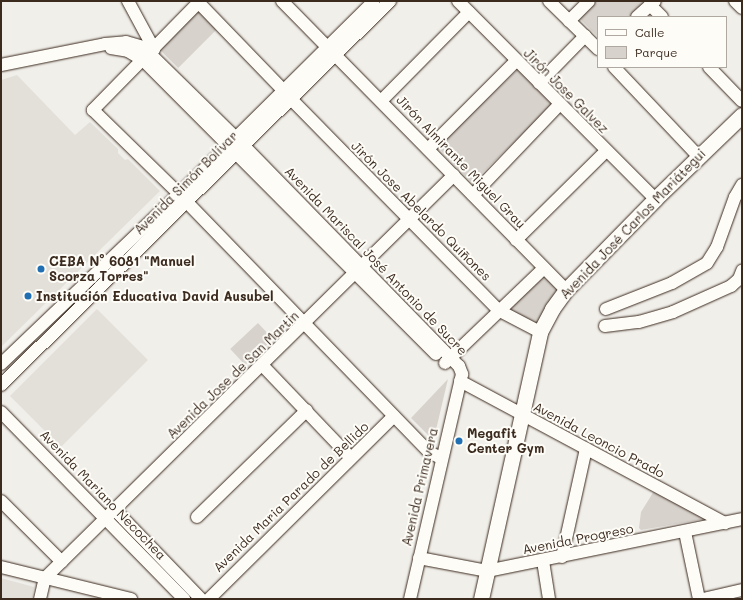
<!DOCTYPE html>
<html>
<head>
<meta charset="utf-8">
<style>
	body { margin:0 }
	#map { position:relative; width:743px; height:600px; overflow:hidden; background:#f1efea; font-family:Mali,sans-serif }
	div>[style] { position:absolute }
	.built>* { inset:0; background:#e3e0da; transform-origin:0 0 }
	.green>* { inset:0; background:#d7d2cc; transform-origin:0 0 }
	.roads { filter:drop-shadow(0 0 1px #3b2a1e) drop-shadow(0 0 1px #3b2a1e) }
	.minor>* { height:12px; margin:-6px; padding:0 6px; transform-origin:6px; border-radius:6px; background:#fdfcf7 }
	.major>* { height:15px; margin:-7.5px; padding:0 7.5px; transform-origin:7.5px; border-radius:7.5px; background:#fdfcf7 }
	.dots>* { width:11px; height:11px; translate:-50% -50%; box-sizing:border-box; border:2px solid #fdfcf7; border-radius:50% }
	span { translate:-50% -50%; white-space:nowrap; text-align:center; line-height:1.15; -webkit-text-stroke:4px #fdfcf7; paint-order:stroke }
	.street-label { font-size:13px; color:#3b2a1e }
	.poi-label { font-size:13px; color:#3b2a1e; font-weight:700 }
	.left { translate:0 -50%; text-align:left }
	.frame { position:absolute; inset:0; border:2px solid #3b2a1e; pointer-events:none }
	.legend { position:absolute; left:597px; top:16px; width:130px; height:52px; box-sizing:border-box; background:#fdfcf7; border:1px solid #afa8a0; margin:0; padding:5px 7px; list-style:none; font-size:12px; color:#3b2a1e }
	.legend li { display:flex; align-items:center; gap:8px; height:20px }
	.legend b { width:20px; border:1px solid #afa8a0 }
</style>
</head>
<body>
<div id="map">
	<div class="built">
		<div style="clip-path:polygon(17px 75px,75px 135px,90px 122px,118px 149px,118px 153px,125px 160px,128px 159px,160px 191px,1px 347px,1px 80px)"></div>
		<div style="left:97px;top:309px;width:72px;height:123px;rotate:45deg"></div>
		<div style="clip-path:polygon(1px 578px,34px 587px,32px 599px,1px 599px)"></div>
	</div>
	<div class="green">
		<div style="clip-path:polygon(594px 1px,649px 1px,633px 17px,598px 17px,598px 37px,578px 17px)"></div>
		<div style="left:198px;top:10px;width:27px;height:55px;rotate:45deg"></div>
		<div style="left:518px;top:69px;width:50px;height:112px;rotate:46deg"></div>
		<div style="clip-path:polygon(542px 276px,558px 288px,537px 326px,509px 310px)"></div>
		<div style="left:258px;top:323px;width:22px;height:38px;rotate:47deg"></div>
		<div style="clip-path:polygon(448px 379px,435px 434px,430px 437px,411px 418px)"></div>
		<div style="clip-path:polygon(654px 491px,705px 519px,641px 530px,639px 528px,641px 512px)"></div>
	</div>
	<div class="roads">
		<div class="minor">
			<div style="left:128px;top:1px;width:55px;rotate:61.6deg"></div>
			<div style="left:200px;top:1px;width:153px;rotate:134.5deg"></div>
			<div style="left:93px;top:110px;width:120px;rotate:44.3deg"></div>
			<div style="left:179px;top:194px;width:359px;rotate:45.9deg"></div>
			<div style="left:429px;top:452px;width:13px;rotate:27deg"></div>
			<div style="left:282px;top:1px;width:405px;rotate:45.5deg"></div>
			<div style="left:458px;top:1px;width:279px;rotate:45.1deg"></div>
			<div style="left:549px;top:1px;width:69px;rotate:44.4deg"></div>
			<div style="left:735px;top:1px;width:10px;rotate:45deg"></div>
			<div style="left:199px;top:3px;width:122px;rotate:46deg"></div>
			<div style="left:650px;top:5px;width:17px;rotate:45deg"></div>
			<div style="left:637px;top:17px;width:24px;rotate:-42deg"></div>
			<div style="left:569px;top:21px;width:28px;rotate:-45deg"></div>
			<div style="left:111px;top:48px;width:17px;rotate:10deg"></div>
			<div style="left:128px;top:51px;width:17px;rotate:31deg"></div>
			<div style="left:143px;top:60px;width:415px;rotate:45.1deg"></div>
			<div style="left:1px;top:65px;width:106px;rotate:-11.4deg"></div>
			<div style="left:105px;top:44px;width:21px;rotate:-5deg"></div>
			<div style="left:126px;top:42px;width:18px;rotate:16deg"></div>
			<div style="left:143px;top:47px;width:141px;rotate:44.4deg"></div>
			<div style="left:244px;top:146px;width:308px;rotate:45.7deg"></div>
			<div style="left:459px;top:366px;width:9px;rotate:69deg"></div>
			<div style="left:462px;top:374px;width:231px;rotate:103deg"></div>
			<div style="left:614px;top:67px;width:124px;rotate:46.6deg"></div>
			<div style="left:709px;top:67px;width:47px;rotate:45.9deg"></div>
			<div style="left:539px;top:83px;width:66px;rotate:-45.6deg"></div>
			<div style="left:291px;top:99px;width:296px;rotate:45.5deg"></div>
			<div style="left:498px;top:310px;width:47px;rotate:27.6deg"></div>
			<div style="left:381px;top:101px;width:125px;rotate:-45.3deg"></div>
			<div style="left:428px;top:149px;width:124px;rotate:-45deg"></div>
			<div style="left:473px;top:195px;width:126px;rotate:-46.3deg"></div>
			<div style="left:516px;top:240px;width:127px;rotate:-44.7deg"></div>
			<div style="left:606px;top:309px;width:71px;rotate:-21.5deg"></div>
			<div style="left:672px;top:283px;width:40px;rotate:-29.7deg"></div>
			<div style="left:707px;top:263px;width:19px;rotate:-58deg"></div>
			<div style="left:717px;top:247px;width:53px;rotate:-70.2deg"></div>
			<div style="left:735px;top:197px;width:14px;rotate:-60deg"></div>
			<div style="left:605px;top:326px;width:34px;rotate:-7deg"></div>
			<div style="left:639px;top:322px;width:35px;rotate:-16deg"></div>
			<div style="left:673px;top:312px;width:64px;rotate:-24.1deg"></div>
			<div style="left:731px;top:286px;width:11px;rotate:-41deg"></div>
			<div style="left:739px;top:279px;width:9px;rotate:-69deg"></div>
			<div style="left:445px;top:363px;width:137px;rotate:-43.8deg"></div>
			<div style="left:1px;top:364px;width:246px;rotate:-43.7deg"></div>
			<div style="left:179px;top:194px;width:274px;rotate:-44.7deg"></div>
			<div style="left:263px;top:366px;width:127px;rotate:46.3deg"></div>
			<div style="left:460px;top:381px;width:301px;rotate:28.2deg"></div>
			<div style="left:1px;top:385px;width:547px;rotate:-44.63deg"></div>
			<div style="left:1px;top:412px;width:262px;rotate:45.6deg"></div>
			<div style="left:1px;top:501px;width:86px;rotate:45deg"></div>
			<div style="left:115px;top:510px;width:124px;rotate:46deg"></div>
			<div style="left:197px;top:517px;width:153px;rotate:-44.2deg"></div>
			<div style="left:685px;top:532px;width:68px;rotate:78.2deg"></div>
			<div style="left:562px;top:557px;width:111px;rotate:-77.5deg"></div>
			<div style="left:419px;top:558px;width:69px;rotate:10.8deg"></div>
			<div style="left:487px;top:571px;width:260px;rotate:-11.5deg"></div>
			<div style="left:543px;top:561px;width:38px;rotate:81deg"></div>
			<div style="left:1px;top:567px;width:134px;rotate:13.8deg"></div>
			<div style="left:40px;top:599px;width:22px;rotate:-77deg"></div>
			<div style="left:45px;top:578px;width:574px;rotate:-44.58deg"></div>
			<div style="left:209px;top:599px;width:260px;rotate:-44.7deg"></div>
			<div style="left:703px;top:599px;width:40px;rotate:-13deg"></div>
		</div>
		<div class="major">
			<div style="left:481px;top:599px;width:273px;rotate:-77.5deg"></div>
			<div style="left:540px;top:332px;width:26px;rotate:-62deg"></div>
			<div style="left:552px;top:309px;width:24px;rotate:-54deg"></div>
			<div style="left:566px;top:290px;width:127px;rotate:-45.6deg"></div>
			<div style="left:655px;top:199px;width:121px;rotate:-44deg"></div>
		</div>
	</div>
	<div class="dots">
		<div style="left:41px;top:269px;background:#1f6fb2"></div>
		<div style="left:28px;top:296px;background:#1f6fb2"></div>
		<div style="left:459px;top:441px;background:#1f6fb2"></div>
	</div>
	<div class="street-label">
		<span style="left:566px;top:91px;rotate:45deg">Jirón Jose Galvez</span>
		<span style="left:461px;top:162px;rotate:46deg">Jirón Almirante Miguel Grau</span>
		<span style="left:186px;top:183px;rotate:-45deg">Avenida Simón Bolívar</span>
		<span style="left:421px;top:211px;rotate:45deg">Jirón Jose Abelardo Quiñones</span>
		<span style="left:633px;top:224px;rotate:-46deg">Avenida José Carlos Mariátegui</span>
		<span style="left:376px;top:261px;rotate:46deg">Avenida Mariscal José Antonio de Sucre</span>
		<span style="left:233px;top:375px;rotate:-44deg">Avenida Jose de San Martin</span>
		<span style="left:599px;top:440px;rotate:28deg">Avenida Leoncio Prado</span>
		<span style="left:420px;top:487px;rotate:-77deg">Avenida Primavera</span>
		<span style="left:103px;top:495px;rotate:46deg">Avenida Mariano Necochea</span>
		<span style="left:291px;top:497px;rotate:-44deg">Avenida Maria Parado de Bellido</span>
		<span style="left:578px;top:539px;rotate:-11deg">Avenida Progreso</span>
	</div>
	<div class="poi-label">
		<span class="left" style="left:49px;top:269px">CEBA N° 6081 "Manuel<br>Scorza Torres"</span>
		<span class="left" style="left:36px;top:296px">Institución Educativa David Ausubel</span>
		<span class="left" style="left:467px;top:441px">Megafit<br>Center Gym</span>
	</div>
	<div class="frame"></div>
	<ul class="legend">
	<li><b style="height:5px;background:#fdfcf7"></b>Calle</li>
	<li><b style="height:11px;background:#d7d2cc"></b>Parque</li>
	</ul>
</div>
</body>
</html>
